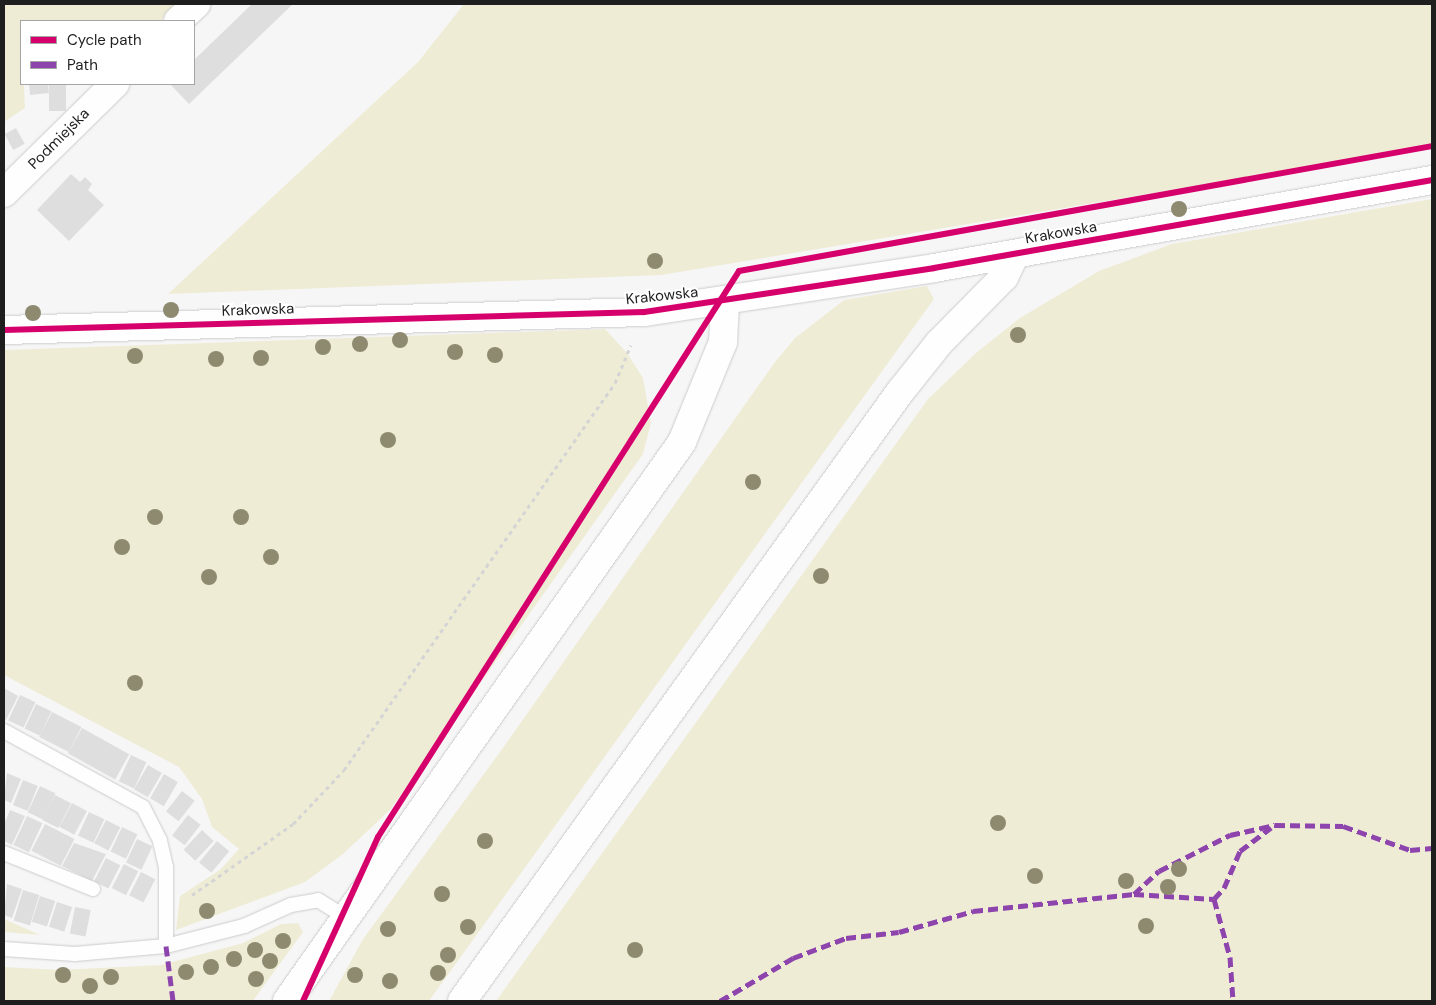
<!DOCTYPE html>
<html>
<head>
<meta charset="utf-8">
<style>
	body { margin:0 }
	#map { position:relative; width:1436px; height:1005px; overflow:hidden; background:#f7f6f7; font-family:"DM Sans",sans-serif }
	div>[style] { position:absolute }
	.green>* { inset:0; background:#efecd6 }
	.building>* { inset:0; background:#dfdedf; transform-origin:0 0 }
	.path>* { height:3px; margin-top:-1.5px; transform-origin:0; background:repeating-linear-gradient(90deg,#d5d4d5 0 4px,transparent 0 8px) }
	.roads { filter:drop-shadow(0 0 1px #cccbcc) drop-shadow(0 0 1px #cccbcc) }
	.lane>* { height:14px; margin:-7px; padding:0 7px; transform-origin:7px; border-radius:7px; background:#fefefe }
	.street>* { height:28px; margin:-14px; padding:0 14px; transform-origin:14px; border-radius:14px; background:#fefefe }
	.quiet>* { height:5px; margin-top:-2.5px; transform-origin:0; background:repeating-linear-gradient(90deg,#8e44ad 0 10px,transparent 0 15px) }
	.cycleway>* { height:6px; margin:-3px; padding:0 3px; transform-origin:3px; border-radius:3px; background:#d6006c }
	.trees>* { width:16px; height:16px; margin:-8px; border-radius:50%; background:#8d8a70 }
	span { translate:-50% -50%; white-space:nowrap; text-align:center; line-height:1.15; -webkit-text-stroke:4px #fff; paint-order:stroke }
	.street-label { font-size:15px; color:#1f1e1f }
	.frame { position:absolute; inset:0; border:5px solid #1f1e1f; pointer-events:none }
	.legend { position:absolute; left:20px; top:20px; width:175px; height:65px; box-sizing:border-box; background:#fff; border:1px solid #a5a5a5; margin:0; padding:6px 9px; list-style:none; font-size:15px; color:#1f1e1f }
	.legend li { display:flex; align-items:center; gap:10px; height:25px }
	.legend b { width:25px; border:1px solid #a5a5a5 }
</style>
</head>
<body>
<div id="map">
	<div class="green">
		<div style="clip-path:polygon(4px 4px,180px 4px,160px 21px,21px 21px,25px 108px,4px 122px)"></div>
		<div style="clip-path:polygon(464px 4px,1432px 4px,1432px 147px,661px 275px,168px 294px,418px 62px)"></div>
		<div style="clip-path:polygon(1432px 199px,1432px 1001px,496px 1001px,928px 399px,976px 353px,1020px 318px,1099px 271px,1172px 244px)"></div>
		<div style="clip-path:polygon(927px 286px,934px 299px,429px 1001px,329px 1001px,363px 939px,500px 752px,775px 362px,795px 338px,844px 300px)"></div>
		<div style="clip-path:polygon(605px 329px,627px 353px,643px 378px,651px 423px,643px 454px,390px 810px,343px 854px,305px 882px,176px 930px,180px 896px,221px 869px,239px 849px,212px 827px,202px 799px,179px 767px,4px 675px,4px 350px)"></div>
		<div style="clip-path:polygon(4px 919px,40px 935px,4px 932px)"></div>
		<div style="clip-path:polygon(298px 923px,303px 932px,253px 1001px,4px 1001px,4px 967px,60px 970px,161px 965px,243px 943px,281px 924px)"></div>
	</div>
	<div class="building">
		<div style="clip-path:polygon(252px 4px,293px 4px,189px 104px,170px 84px,194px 84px,194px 60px)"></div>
		<div style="clip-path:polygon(29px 84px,48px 84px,49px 93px,30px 95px)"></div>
		<div style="left:49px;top:84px;width:17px;height:27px"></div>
		<div style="left:16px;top:128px;width:18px;height:13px;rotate:61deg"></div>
		<div style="clip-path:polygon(71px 174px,80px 182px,85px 177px,92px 184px,88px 190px,104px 205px,69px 241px,37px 210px)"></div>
		<div style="clip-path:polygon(4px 688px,18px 696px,6px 720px,4px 719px)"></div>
		<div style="left:20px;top:695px;width:17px;height:28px;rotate:25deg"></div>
		<div style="left:36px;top:704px;width:17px;height:27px;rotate:25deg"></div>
		<div style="left:52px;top:712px;width:33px;height:28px;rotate:27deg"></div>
		<div style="left:82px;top:728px;width:54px;height:29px;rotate:29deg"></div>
		<div style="left:131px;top:755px;width:17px;height:29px;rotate:25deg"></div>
		<div style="left:148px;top:765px;width:16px;height:28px;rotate:30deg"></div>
		<div style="clip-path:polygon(7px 773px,21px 779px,11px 803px,4px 800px)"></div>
		<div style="left:164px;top:774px;width:16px;height:28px;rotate:30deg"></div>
		<div style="left:23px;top:780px;width:16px;height:27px;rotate:22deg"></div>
		<div style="left:40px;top:786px;width:17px;height:29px;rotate:25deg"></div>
		<div style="left:182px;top:791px;width:16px;height:26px;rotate:38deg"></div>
		<div style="left:55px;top:795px;width:18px;height:28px;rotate:27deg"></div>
		<div style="left:72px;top:803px;width:17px;height:27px;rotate:28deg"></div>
		<div style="clip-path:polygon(10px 810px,25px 816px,12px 845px,4px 841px,4px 824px)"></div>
		<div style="left:89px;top:812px;width:17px;height:26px;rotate:25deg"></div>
		<div style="left:188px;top:815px;width:16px;height:26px;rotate:38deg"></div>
		<div style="left:27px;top:816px;width:17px;height:32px;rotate:25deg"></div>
		<div style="left:106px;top:820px;width:16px;height:26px;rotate:27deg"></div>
		<div style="left:45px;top:824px;width:33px;height:30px;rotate:27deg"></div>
		<div style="left:122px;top:827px;width:17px;height:27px;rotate:25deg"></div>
		<div style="left:202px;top:830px;width:16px;height:27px;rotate:43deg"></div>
		<div style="left:137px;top:839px;width:17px;height:26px;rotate:25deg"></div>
		<div style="left:217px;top:841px;width:16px;height:28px;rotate:40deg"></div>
		<div style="clip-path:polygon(74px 843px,106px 854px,92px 881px,62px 866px)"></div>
		<div style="left:106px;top:858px;width:16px;height:26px;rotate:27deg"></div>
		<div style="left:124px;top:864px;width:16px;height:27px;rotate:27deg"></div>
		<div style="left:141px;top:872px;width:16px;height:26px;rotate:27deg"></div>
		<div style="clip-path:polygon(7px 884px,22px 889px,12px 918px,4px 915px)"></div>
		<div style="left:23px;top:890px;width:17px;height:32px;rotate:17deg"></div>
		<div style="left:40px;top:896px;width:16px;height:27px;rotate:18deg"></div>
		<div style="left:57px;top:902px;width:16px;height:26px;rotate:18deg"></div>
		<div style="left:75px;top:907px;width:16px;height:27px;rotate:11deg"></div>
	</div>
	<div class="path">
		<div style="left:192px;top:895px;width:123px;rotate:-35.1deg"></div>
		<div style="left:293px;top:824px;width:74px;rotate:-46.6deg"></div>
		<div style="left:344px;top:770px;width:472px;rotate:-55deg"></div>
		<div style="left:615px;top:383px;width:41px;rotate:-67.2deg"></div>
	</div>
	<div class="roads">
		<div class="lane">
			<div style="left:4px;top:731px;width:158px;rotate:28.7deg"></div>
			<div style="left:143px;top:807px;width:38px;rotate:63deg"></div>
			<div style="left:160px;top:841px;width:27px;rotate:77deg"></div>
			<div style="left:166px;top:867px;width:79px;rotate:90deg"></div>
			<div style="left:4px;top:853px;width:96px;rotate:22deg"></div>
			<div style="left:4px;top:949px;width:71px;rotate:4deg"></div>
			<div style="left:75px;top:954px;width:91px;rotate:-5deg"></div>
			<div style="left:166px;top:946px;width:81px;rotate:-14.4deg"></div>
			<div style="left:244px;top:926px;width:51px;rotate:-24.1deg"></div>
			<div style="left:291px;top:905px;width:27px;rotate:-10deg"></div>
			<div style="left:318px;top:900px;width:34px;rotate:32deg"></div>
		</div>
		<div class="street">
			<div style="left:178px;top:21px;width:25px;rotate:-43deg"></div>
			<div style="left:4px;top:193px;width:156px;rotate:-44.5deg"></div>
			<div style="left:4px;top:330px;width:640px;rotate:-1.61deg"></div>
			<div style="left:644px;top:312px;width:293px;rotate:-8.6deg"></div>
			<div style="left:934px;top:268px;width:506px;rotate:-10.02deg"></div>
			<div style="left:287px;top:1001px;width:684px;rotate:-54.75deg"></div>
			<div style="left:682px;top:442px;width:108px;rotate:-67.7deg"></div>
			<div style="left:723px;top:342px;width:40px;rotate:-87.1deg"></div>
			<div style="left:462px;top:1001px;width:750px;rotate:-54.28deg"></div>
			<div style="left:900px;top:392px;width:63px;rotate:-51.5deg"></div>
			<div style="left:939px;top:343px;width:93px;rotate:-45.4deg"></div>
			<div style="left:1004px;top:277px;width:25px;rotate:-64deg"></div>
		</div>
	</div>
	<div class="quiet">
		<div style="left:1134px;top:894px;width:80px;rotate:3.6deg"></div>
		<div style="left:1214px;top:899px;width:15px;rotate:-48deg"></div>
		<div style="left:1224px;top:888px;width:40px;rotate:-66.6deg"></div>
		<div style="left:1240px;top:851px;width:39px;rotate:-37deg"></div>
		<div style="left:1214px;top:899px;width:60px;rotate:74.6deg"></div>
		<div style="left:1230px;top:957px;width:44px;rotate:86.1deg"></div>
		<div style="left:166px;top:946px;width:55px;rotate:82.7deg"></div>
		<div style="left:720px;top:1001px;width:85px;rotate:-30.5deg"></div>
		<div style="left:793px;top:958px;width:57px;rotate:-20.7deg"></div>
		<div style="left:846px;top:938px;width:53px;rotate:-6.5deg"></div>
		<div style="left:899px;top:932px;width:77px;rotate:-15.8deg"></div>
		<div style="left:973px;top:911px;width:162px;rotate:-6deg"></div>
		<div style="left:1134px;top:894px;width:34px;rotate:-43deg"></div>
		<div style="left:1159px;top:871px;width:80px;rotate:-26.9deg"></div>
		<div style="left:1230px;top:835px;width:46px;rotate:-12.5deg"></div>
		<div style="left:1275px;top:825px;width:68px;rotate:0.8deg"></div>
		<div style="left:1343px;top:826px;width:71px;rotate:19.7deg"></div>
		<div style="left:1410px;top:850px;width:22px;rotate:-5deg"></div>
	</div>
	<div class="cycleway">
		<div style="left:4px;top:330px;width:640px;rotate:-1.61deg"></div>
		<div style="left:644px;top:312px;width:293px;rotate:-8.6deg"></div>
		<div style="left:934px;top:268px;width:506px;rotate:-10.02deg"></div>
		<div style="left:303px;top:1001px;width:180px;rotate:-65.4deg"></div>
		<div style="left:378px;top:837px;width:671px;rotate:-57.47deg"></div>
		<div style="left:739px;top:271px;width:704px;rotate:-10.22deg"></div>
	</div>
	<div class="trees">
		<div style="left:1179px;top:209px"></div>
		<div style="left:655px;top:261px"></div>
		<div style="left:171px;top:310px"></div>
		<div style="left:33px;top:313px"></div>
		<div style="left:1018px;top:335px"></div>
		<div style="left:400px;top:340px"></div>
		<div style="left:360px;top:344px"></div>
		<div style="left:323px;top:347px"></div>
		<div style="left:455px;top:352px"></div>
		<div style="left:495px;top:355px"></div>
		<div style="left:135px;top:356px"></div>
		<div style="left:261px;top:358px"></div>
		<div style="left:216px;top:359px"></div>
		<div style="left:388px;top:440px"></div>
		<div style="left:753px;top:482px"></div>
		<div style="left:155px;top:517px"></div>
		<div style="left:241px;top:517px"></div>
		<div style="left:122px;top:547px"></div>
		<div style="left:271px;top:557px"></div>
		<div style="left:821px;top:576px"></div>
		<div style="left:209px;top:577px"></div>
		<div style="left:135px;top:683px"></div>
		<div style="left:998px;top:823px"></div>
		<div style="left:485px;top:841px"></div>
		<div style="left:1179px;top:869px"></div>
		<div style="left:1035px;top:876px"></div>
		<div style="left:1126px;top:881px"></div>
		<div style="left:1168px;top:887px"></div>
		<div style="left:442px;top:894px"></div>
		<div style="left:207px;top:911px"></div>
		<div style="left:1146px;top:926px"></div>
		<div style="left:468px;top:927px"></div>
		<div style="left:388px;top:929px"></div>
		<div style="left:283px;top:941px"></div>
		<div style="left:255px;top:950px"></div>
		<div style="left:635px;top:950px"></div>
		<div style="left:448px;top:955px"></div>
		<div style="left:234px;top:959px"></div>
		<div style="left:270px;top:961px"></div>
		<div style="left:211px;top:967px"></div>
		<div style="left:186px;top:972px"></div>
		<div style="left:438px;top:973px"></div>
		<div style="left:63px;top:975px"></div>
		<div style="left:355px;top:975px"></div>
		<div style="left:111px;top:977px"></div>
		<div style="left:256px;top:979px"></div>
		<div style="left:390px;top:981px"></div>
		<div style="left:90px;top:986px"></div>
	</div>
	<div class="street-label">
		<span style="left:59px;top:139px;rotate:-45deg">Podmiejska</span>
		<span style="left:1061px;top:233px;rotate:-10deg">Krakowska</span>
		<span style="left:662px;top:296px;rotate:-6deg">Krakowska</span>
		<span style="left:258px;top:310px;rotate:-2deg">Krakowska</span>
	</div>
	<div class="frame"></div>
	<ul class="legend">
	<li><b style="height:6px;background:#d6006c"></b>Cycle path</li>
	<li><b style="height:6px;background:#8e44ad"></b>Path</li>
	</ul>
</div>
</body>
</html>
